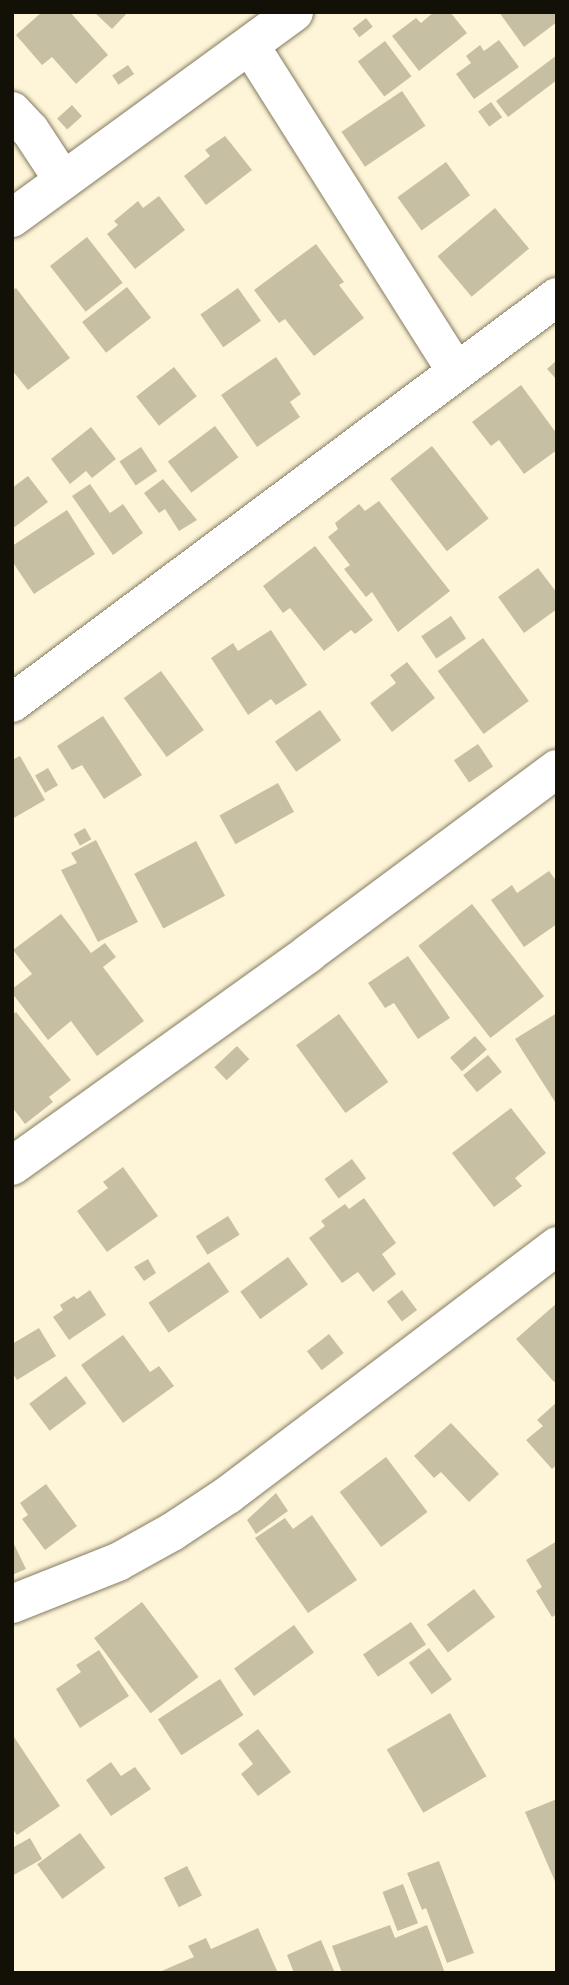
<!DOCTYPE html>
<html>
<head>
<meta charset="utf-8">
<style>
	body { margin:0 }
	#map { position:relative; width:569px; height:1985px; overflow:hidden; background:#fef5d8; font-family:Signika,sans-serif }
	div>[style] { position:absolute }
	.building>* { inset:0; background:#c7bfa3; transform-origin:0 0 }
	.roads { filter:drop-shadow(0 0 2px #837b61) drop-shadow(0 0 2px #837b61) }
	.minor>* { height:38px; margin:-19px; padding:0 19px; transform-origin:19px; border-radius:19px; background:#fff }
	span { translate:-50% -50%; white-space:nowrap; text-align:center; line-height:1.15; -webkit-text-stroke:6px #fff; paint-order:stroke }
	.frame { position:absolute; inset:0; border:14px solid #131007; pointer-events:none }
</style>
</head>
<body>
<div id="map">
	<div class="building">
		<div style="clip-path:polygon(42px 12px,70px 12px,108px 55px,76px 84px,52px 57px,42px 65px,16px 35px)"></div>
		<div style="clip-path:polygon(94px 12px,128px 12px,112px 29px)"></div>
		<div style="clip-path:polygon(434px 12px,450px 12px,467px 33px,419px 71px,392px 36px,416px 18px,421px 23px)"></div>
		<div style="clip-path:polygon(499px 12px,557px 12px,557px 22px,524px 47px)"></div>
		<div style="left:366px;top:18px;width:11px;height:17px;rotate:52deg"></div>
		<div style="clip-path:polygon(499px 40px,519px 67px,474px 99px,456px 74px,471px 63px,466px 56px,480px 45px,484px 51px)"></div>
		<div style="left:385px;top:41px;width:44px;height:34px;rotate:53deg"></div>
		<div style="clip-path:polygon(557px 55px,557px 80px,508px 117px,496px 101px)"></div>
		<div style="left:128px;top:65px;width:11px;height:19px;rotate:56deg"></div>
		<div style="left:402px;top:91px;width:42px;height:73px;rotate:56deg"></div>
		<div style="left:491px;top:102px;width:19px;height:16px;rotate:54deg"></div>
		<div style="left:72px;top:105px;width:15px;height:20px;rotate:48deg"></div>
		<div style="clip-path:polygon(225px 136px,252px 170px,206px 205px,184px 176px,210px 156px,205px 150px)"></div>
		<div style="left:446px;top:162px;width:41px;height:60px;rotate:54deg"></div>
		<div style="clip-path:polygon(159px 196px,185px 230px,135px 269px,107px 234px,118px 225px,114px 221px,138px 201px,143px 208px)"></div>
		<div style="left:495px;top:208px;width:53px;height:75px;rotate:50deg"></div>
		<div style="left:87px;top:237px;width:58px;height:47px;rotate:52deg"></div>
		<div style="clip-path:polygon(316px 244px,344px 282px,339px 285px,364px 318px,314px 356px,285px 319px,279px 323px,254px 290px)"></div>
		<div style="left:127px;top:287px;width:39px;height:57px;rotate:52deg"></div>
		<div style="clip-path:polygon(16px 288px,70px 358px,28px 390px,12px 370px,12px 291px)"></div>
		<div style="left:238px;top:288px;width:40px;height:46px;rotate:55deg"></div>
		<div style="clip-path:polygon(276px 357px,301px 394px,290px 402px,300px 417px,257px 447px,221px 395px)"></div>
		<div style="clip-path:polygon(557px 360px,557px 380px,547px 369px)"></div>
		<div style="left:174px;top:367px;width:37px;height:48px;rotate:52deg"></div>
		<div style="clip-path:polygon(521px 385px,557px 434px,557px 450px,524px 474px,499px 440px,491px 446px,472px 422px)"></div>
		<div style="left:215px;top:426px;width:39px;height:59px;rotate:53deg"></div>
		<div style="clip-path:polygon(91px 427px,116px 459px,92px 478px,86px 471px,70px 484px,51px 459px)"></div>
		<div style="left:432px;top:446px;width:92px;height:53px;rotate:52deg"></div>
		<div style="left:141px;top:447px;width:29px;height:26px;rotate:56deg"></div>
		<div style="clip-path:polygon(28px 476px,48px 502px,12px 529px,12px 488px)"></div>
		<div style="clip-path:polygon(163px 479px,197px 520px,179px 531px,165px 509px,159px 513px,144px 493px)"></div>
		<div style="clip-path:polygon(90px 484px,110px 513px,123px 504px,143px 533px,113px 555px,72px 496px)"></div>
		<div style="clip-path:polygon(379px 501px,450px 591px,398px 632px,372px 592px,366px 597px,344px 569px,350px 565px,328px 537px,338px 529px,335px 523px,359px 504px,365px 511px)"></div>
		<div style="clip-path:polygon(67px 510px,95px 554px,34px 594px,12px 561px,12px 546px)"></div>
		<div style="clip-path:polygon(315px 546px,373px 620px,355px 634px,351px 630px,324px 651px,290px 608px,283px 613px,263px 586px)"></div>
		<div style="clip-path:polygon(538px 568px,557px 593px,557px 609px,524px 633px,498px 597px)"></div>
		<div style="left:451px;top:616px;width:27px;height:36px;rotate:56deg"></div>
		<div style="clip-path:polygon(271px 630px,307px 685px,276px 705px,271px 699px,248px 715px,211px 658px,233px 643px,238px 651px)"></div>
		<div style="left:483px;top:638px;width:78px;height:56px;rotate:54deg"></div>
		<div style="clip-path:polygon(407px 662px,435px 698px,392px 732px,370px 703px,396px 683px,390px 675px)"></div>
		<div style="left:161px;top:671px;width:73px;height:46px;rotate:54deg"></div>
		<div style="left:320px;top:710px;width:37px;height:55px;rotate:55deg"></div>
		<div style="clip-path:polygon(103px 716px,142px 775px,104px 799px,82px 765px,72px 770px,57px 746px)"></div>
		<div style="left:478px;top:744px;width:27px;height:29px;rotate:56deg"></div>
		<div style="clip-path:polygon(20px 756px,45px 800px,12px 819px,12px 760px)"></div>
		<div style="left:48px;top:768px;width:20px;height:15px;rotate:60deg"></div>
		<div style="left:278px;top:783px;width:33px;height:67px;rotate:61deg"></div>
		<div style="left:85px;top:828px;width:13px;height:13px;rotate:61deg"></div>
		<div style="clip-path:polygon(96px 840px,138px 922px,98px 942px,61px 870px,77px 863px,71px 853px)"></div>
		<div style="left:196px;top:841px;width:62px;height:70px;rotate:62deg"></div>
		<div style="clip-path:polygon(549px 871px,557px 882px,557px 924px,524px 947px,491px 900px,512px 885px,517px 893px)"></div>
		<div style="left:472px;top:904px;width:117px;height:68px;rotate:52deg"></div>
		<div style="clip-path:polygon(61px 914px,91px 953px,105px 943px,116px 957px,103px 967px,144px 1021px,97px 1056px,71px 1021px,48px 1040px,12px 993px,12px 989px,32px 974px,13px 950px)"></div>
		<div style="clip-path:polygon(408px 956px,450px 1018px,418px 1039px,394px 1003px,385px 1008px,368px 983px)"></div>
		<div style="clip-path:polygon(16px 1012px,71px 1080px,49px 1097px,53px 1102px,25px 1124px,12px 1107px,12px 1015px)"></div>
		<div style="clip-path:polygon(557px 1013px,557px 1105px,515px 1039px)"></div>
		<div style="left:339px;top:1014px;width:84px;height:53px;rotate:54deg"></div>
		<div style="left:475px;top:1036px;width:18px;height:33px;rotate:49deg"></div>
		<div style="left:237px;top:1046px;width:18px;height:31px;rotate:47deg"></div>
		<div style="left:488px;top:1055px;width:22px;height:32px;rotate:51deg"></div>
		<div style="clip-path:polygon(511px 1108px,546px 1153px,515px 1178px,522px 1186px,494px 1207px,452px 1153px)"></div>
		<div style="left:352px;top:1159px;width:24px;height:34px;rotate:54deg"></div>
		<div style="clip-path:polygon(123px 1167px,158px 1216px,107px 1252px,77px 1211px,108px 1188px,103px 1182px)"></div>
		<div style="clip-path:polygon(364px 1198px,396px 1243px,382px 1254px,396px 1274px,373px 1292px,358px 1272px,342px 1283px,309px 1238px,325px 1226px,321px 1221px,345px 1204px,349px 1209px)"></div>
		<div style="left:228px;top:1216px;width:22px;height:38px;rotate:58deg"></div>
		<div style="left:288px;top:1257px;width:34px;height:59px;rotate:54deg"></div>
		<div style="clip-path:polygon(148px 1259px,156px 1273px,144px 1281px,134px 1267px)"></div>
		<div style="left:209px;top:1262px;width:36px;height:73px;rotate:56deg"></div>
		<div style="clip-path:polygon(90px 1290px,106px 1315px,69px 1340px,53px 1317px,63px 1310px,60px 1305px,74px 1296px,77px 1299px)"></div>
		<div style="left:402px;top:1290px;width:25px;height:19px;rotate:53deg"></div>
		<div style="clip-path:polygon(557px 1303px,557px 1380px,554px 1382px,516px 1339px)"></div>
		<div style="clip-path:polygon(39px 1328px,56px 1356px,17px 1380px,12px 1372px,12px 1344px)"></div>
		<div style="left:329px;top:1334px;width:24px;height:28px;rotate:52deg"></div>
		<div style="clip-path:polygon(123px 1335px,150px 1372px,159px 1366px,174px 1386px,123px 1423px,81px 1365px)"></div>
		<div style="left:66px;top:1376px;width:34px;height:46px;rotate:53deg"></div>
		<div style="clip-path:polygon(557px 1402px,557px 1464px,552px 1469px,526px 1440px,543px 1426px,537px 1420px)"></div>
		<div style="clip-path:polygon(451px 1423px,499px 1474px,469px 1502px,441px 1472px,434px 1478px,414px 1456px)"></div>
		<div style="left:386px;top:1457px;width:69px;height:58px;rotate:53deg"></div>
		<div style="clip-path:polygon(46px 1484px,77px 1526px,45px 1550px,22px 1519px,28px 1515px,20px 1503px)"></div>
		<div style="clip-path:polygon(276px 1493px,288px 1511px,256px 1534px,247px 1520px)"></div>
		<div style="clip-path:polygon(312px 1515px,357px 1580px,308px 1613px,255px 1538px,285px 1518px,293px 1529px)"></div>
		<div style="clip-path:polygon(12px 1540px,26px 1569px,12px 1575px)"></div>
		<div style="clip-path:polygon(557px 1541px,557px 1614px,552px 1617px,536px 1591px,542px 1587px,526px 1560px)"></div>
		<div style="left:474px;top:1589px;width:35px;height:59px;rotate:53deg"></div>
		<div style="left:142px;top:1602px;width:94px;height:60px;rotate:53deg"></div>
		<div style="left:411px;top:1622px;width:27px;height:58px;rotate:56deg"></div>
		<div style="left:294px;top:1625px;width:34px;height:74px;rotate:54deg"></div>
		<div style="left:429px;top:1648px;width:39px;height:25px;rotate:54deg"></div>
		<div style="clip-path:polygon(99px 1650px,129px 1696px,80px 1728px,56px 1689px,81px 1672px,76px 1665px)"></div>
		<div style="left:220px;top:1679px;width:43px;height:74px;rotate:57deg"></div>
		<div style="left:450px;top:1713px;width:73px;height:73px;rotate:60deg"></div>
		<div style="clip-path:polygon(258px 1729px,291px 1772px,258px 1796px,241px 1774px,253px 1764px,238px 1744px)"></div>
		<div style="clip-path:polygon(12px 1734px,60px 1806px,17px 1835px,12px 1828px)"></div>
		<div style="clip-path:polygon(111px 1762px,121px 1776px,135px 1767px,151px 1789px,111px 1816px,86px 1780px)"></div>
		<div style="clip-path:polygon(557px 1799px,557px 1886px,525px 1812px)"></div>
		<div style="left:80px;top:1833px;width:43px;height:53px;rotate:54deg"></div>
		<div style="clip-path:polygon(30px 1838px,42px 1859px,12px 1876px,12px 1848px)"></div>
		<div style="clip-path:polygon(439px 1861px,474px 1953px,447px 1963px,426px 1908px,422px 1910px,407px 1873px)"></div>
		<div style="left:187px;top:1866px;width:33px;height:26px;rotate:63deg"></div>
		<div style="left:403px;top:1884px;width:42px;height:22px;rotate:69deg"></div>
		<div style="clip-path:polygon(390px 1925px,395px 1938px,427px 1925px,445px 1973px,342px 1973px,332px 1946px)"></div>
		<div style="clip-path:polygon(258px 1928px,278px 1973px,157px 1973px,194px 1957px,188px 1946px,206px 1938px,211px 1949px)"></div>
		<div style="clip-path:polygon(321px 1940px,335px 1973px,294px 1973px,287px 1955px)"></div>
	</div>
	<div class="roads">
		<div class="minor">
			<div style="left:251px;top:47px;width:382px;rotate:57.7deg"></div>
			<div style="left:12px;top:111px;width:26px;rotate:47deg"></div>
			<div style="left:30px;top:130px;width:60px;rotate:56.6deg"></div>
			<div style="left:12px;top:218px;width:349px;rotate:-36.1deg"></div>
			<div style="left:12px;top:703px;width:680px;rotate:-36.68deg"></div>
			<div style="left:12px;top:1166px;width:365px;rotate:-35.6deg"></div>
			<div style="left:309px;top:953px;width:309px;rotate:-36.6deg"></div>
			<div style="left:12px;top:1604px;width:114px;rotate:-21.6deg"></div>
			<div style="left:118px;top:1562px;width:62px;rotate:-29.1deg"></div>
			<div style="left:172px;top:1532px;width:67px;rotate:-33.5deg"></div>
			<div style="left:228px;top:1495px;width:413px;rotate:-37.1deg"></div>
		</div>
	</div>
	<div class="frame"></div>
</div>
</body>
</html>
